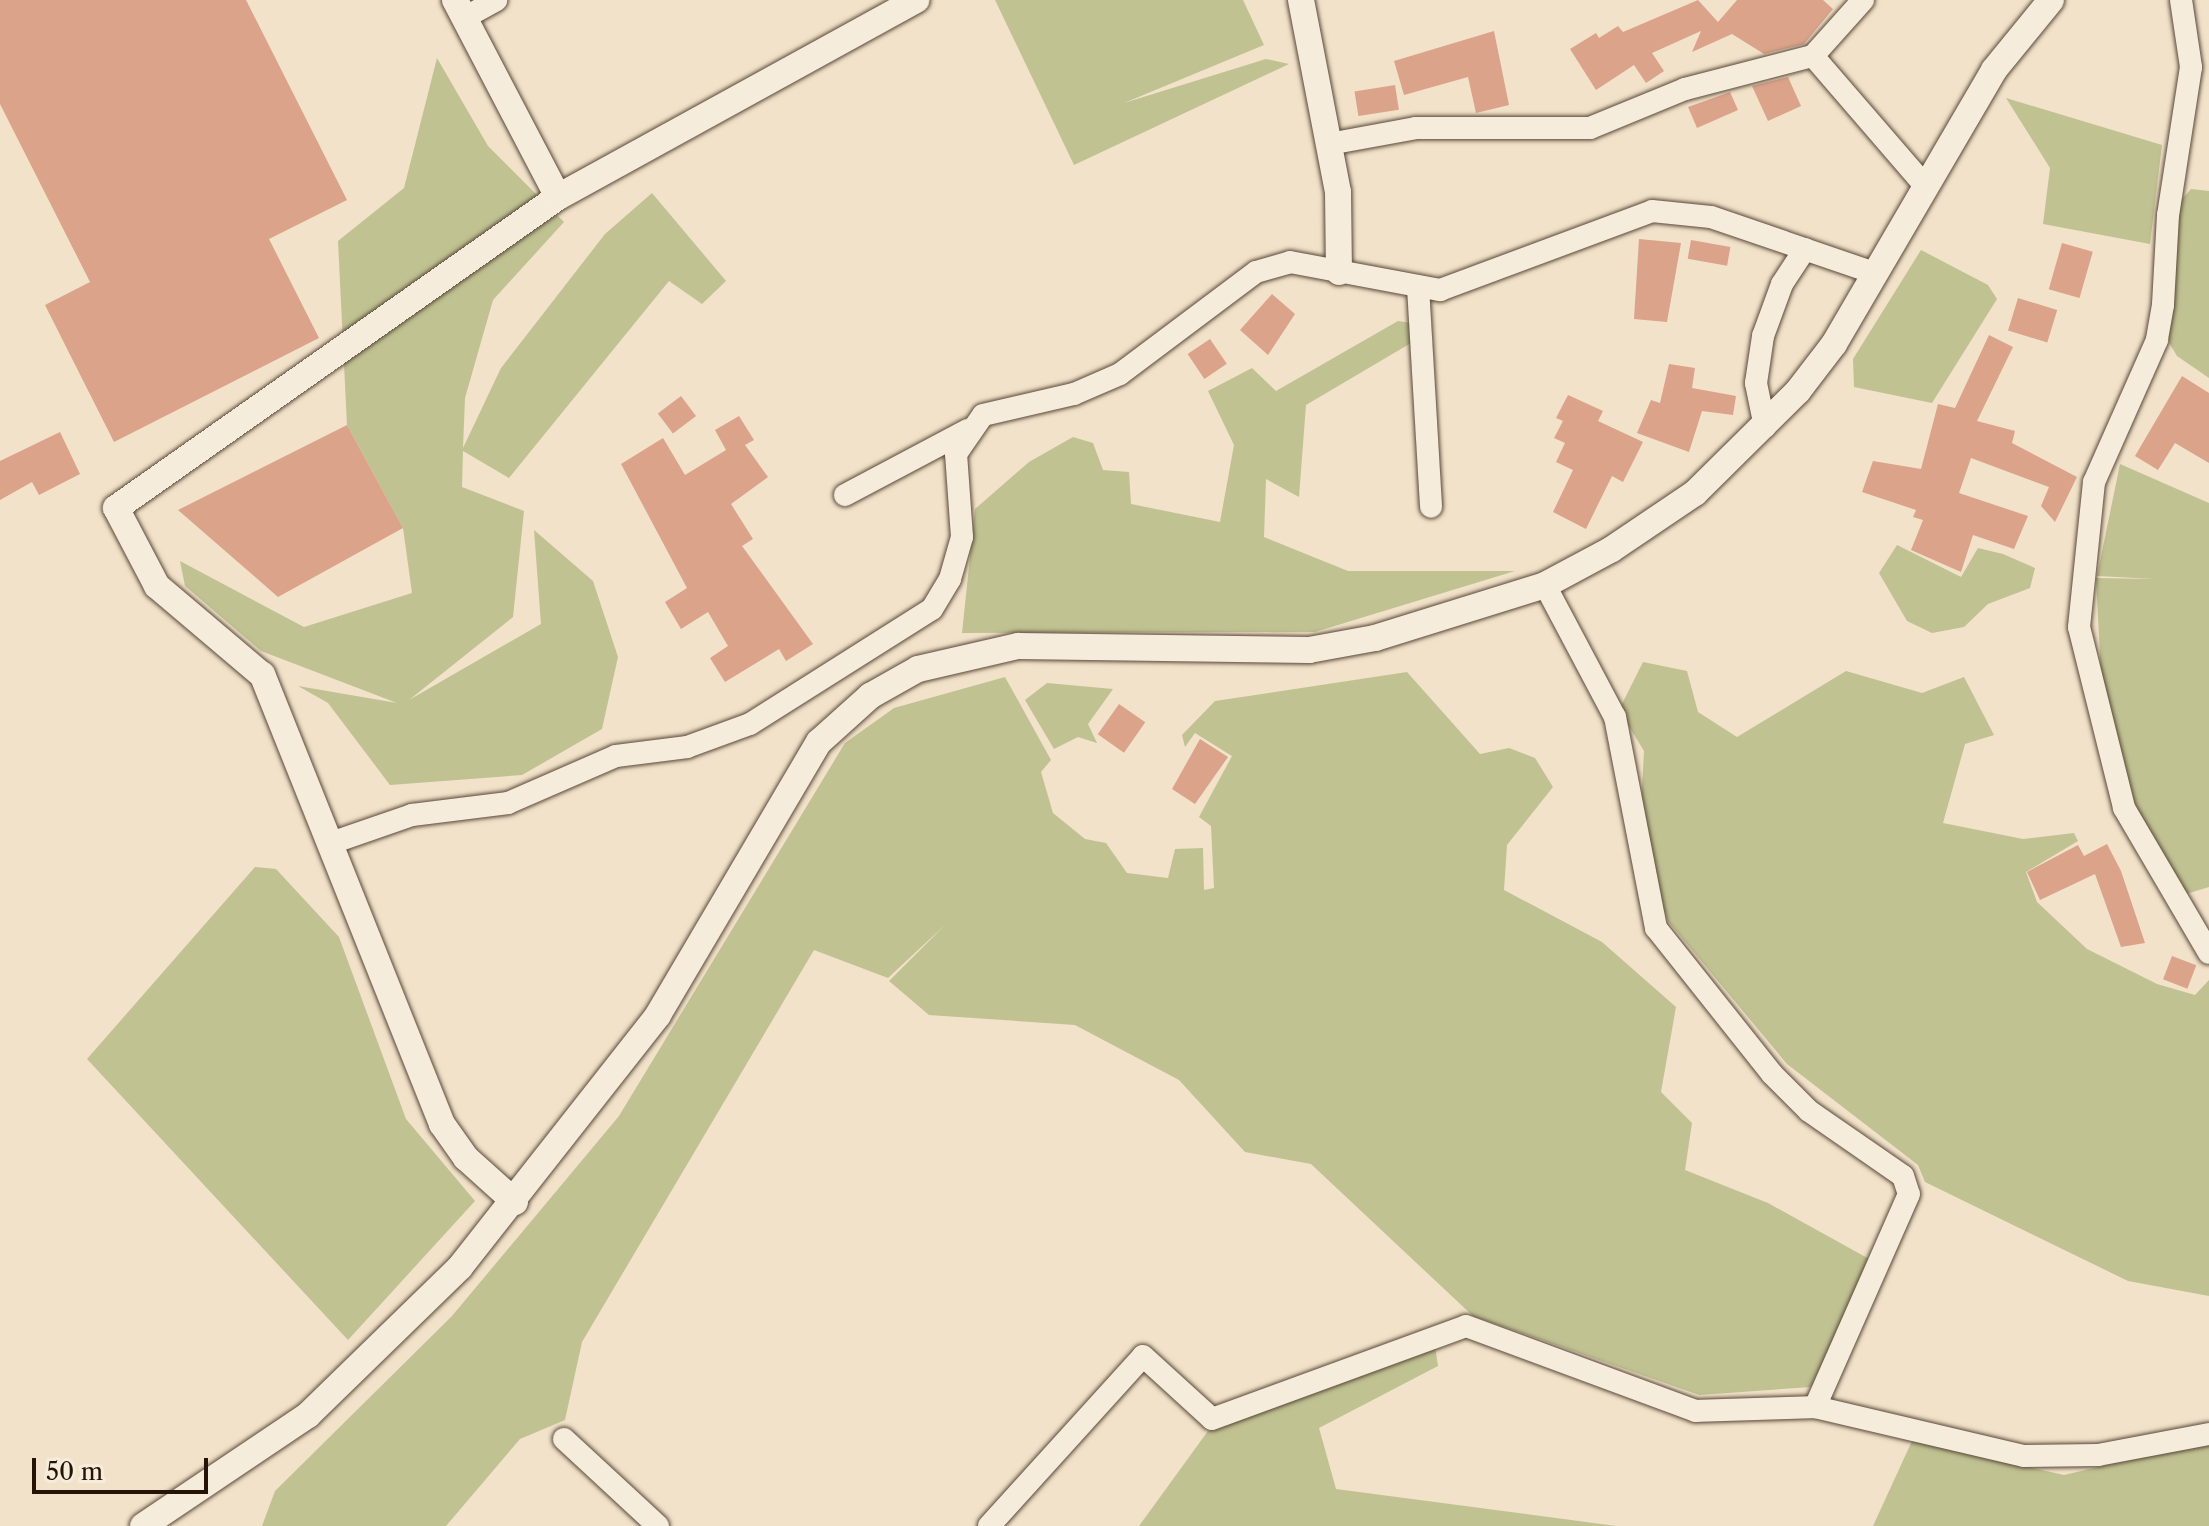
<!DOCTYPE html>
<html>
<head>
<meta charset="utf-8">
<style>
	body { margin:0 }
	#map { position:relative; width:2209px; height:1526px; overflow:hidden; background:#f1e2c9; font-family:"Libre Caslon Text",serif }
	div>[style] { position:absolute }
	.green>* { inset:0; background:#c0c292 }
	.building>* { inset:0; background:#dba38a; transform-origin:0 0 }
	.roads { filter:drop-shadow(0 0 2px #594738) drop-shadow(0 0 2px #594738) }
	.minor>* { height:22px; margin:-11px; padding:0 11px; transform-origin:11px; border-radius:11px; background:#f6ecdc }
	.tertiary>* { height:26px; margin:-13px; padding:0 13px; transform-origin:13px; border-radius:13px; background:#f6ecdc }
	span { translate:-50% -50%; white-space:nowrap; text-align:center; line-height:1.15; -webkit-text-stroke:8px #f6ecdc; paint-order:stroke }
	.scale { position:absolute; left:32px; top:1458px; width:176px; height:36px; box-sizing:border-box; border:4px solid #261307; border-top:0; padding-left:10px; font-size:24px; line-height:28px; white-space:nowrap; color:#261307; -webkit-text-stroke:6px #f6ecdc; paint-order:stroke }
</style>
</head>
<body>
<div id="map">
	<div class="green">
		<div style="clip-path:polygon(995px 0,1243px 0,1264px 45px,1124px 103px,1266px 59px,1289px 64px,1074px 165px)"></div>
		<div style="clip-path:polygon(437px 58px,488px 146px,564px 222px,493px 300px,465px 398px,463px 448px,501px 368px,605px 234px,652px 193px,726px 281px,702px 304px,669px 281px,509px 478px,463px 451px,462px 487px,524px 511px,513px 617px,409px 700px,541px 624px,534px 530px,593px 581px,618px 657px,602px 729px,522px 775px,390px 785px,328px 703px,298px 686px,397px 703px,261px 651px,185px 586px,180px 561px,304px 627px,412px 593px,403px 528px,347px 425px,338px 241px,404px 188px)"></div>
		<div style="clip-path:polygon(2006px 98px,2162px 145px,2150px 244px,2043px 224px,2050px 168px)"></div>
		<div style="clip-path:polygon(2191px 189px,2209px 191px,2209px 378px,2177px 356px,2159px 326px,2168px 215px)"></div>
		<div style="clip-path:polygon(1921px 250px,1988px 285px,1997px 299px,1932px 403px,1854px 387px,1853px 359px)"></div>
		<div style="clip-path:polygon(1398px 321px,1411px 323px,1411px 343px,1306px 405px,1299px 497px,1266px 479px,1264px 537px,1348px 571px,1515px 571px,1315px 632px,962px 633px,975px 509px,1029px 462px,1073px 437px,1093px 443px,1103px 470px,1129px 472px,1131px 504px,1220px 522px,1234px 445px,1208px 391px,1252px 368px,1276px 391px)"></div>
		<div style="clip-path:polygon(2120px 464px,2209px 503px,2209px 887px,2186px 894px,2140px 838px,2104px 733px,2096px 578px,2155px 579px,2097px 576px)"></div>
		<div style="clip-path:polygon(1897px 545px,1961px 577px,1978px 548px,2003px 554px,2035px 568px,2030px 588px,1988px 604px,1964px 627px,1932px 633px,1907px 621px,1879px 573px)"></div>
		<div style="clip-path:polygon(1643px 662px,1687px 671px,1698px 712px,1737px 737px,1846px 671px,1922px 693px,1964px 677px,1994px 735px,1965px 744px,1943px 823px,2023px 839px,2074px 833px,2078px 841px,2026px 872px,2037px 902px,2087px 949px,2157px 984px,2195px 995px,2209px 980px,2209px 1296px,2128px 1281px,1925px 1182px,1918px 1165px,1787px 1064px,1668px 921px,1639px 843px,1644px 751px,1619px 710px)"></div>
		<div style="clip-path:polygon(1407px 672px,1480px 754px,1509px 748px,1535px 758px,1553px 787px,1507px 845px,1504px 890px,1602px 942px,1676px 1007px,1661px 1092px,1692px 1123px,1685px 1170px,1768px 1203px,1871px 1260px,1811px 1387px,1699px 1395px,1473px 1316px,1311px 1164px,1245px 1152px,1179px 1080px,1075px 1025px,929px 1015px,889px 981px,946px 924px,888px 978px,814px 950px,582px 1342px,565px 1420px,520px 1439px,446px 1526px,262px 1526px,275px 1491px,452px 1316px,619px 1116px,845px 743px,894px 708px,1005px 677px,1051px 760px,1041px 772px,1053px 813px,1085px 839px,1106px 843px,1127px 873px,1168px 878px,1175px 849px,1203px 848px,1204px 890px,1214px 888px,1211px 826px,1199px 817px,1232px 756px,1195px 733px,1185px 747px,1182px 735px,1215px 701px)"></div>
		<div style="clip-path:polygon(1047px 683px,1113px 689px,1088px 724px,1097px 743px,1078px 737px,1054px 749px,1025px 700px)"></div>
		<div style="clip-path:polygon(255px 867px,276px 869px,339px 937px,406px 1119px,475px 1201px,348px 1340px,87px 1059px)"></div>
		<div style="clip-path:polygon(1435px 1346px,1438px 1366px,1319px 1428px,1336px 1489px,1616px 1526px,1139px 1526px,1208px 1431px)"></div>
		<div style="clip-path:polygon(1912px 1441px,2064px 1475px,2209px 1441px,2209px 1526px,1873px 1526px)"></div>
	</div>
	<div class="building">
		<div style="clip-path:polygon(0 0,246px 0,347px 200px,269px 239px,319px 338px,114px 442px,45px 305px,90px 282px,0 104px)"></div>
		<div style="clip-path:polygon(1698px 0,1718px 22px,1737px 0,1823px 0,1833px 9px,1804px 44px,1764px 54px,1732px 34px,1692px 52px,1701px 31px,1652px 53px,1664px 71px,1646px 83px,1634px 65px,1596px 90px,1570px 49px,1596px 33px,1599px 38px,1618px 26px,1623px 32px)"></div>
		<div style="clip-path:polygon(1494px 31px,1509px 105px,1476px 113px,1468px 77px,1404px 95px,1394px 61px)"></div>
		<div style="clip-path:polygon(1788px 77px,1801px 106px,1768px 121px,1752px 86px)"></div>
		<div style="left:1395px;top:85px;width:25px;height:41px;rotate:81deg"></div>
		<div style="clip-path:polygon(1730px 92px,1738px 110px,1697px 128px,1688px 107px)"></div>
		<div style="clip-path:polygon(1639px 239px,1681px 243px,1667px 322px,1634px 319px)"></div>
		<div style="left:1691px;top:240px;width:40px;height:19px;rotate:10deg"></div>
		<div style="left:2062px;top:243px;width:32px;height:48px;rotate:16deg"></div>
		<div style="clip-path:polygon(1272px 294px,1295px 314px,1268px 355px,1240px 330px)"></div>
		<div style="left:2018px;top:298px;width:41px;height:34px;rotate:17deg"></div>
		<div style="clip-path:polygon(1989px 335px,2013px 347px,1977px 421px,2015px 431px,2012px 443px,2077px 477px,2055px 522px,2041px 506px,2049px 487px,1971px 458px,1959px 493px,2028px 516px,2014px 549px,1973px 535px,1961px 572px,1911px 550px,1923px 520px,1913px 517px,1916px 510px,1862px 492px,1873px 461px,1921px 469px,1938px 404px,1955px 408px)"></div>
		<div style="left:1210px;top:339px;width:30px;height:27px;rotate:56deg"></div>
		<div style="clip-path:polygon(1669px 364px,1695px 368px,1692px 388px,1736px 396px,1733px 415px,1702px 411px,1689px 452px,1637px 433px,1651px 400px,1660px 403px)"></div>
		<div style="clip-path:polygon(2182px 376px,2209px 393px,2209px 463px,2175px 443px,2158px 470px,2135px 456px)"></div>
		<div style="clip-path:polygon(1568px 395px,1603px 411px,1598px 421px,1643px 442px,1623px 482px,1612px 476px,1586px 529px,1553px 512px,1573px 470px,1556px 462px,1565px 443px,1554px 438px,1563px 421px,1556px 418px)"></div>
		<div style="left:681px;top:396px;width:25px;height:29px;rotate:53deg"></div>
		<div style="clip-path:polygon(739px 416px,754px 440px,745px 445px,768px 477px,731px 504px,753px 539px,742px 546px,813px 644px,786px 661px,779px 649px,725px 682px,710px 658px,728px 646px,708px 612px,681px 629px,665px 602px,687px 588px,621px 464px,663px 438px,685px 475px,726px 450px,715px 430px)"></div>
		<div style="clip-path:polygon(347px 425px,403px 528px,278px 597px,178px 510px)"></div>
		<div style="clip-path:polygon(60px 432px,80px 474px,39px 495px,32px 482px,0 500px,0 461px)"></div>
		<div style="left:1119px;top:704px;width:32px;height:37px;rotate:35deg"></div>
		<div style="clip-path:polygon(1200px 739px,1228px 757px,1195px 804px,1172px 789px)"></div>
		<div style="clip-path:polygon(2107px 844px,2121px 871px,2145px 943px,2121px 947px,2095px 874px,2040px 900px,2027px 872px,2078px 845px,2084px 856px)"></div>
		<div style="left:2172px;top:956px;width:26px;height:25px;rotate:21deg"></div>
	</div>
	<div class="roads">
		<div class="minor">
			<div style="left:2181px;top:0;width:68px;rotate:81.5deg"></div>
			<div style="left:2191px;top:67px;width:150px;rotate:98.8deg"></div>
			<div style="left:2168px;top:215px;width:90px;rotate:93.2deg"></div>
			<div style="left:2163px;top:305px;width:36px;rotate:100deg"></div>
			<div style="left:2157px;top:340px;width:155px;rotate:113.9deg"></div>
			<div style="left:2094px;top:482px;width:146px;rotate:95.9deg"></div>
			<div style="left:2079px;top:627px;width:187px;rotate:76deg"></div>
			<div style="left:2124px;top:808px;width:168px;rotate:59.6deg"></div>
			<div style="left:464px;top:18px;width:37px;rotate:-29deg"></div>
			<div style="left:1813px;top:56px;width:173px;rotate:49.2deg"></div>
			<div style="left:1329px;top:144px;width:88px;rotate:-10.4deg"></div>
			<div style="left:1416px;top:128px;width:174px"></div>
			<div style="left:1590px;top:128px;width:103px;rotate:-22.3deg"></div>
			<div style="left:1685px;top:89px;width:132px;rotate:-14.5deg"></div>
			<div style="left:1813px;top:56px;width:75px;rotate:-48.2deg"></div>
			<div style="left:1418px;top:287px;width:220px;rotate:86.6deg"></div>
			<div style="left:1765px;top:427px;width:45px;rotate:-101.6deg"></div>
			<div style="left:1756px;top:383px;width:48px;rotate:-81.5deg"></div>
			<div style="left:1763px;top:336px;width:55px;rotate:-69.9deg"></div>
			<div style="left:1782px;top:284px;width:42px;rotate:-56.7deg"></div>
			<div style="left:845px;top:495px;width:139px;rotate:-27.9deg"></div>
			<div style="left:1545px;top:585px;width:149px;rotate:62.1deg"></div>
			<div style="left:1615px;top:717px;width:215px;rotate:79deg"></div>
			<div style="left:1656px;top:928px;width:186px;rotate:51.5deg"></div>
			<div style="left:1772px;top:1074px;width:52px;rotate:45deg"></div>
			<div style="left:1809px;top:1111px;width:114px;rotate:34.7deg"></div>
			<div style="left:1903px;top:1176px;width:19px;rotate:72deg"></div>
			<div style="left:1909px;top:1194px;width:233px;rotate:113.8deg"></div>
			<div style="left:1815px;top:1407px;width:215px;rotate:13.2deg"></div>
			<div style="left:2024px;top:1456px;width:74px;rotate:-0.8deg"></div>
			<div style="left:2098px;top:1455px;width:113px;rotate:-10.7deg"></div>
			<div style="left:334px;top:842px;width:83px;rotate:-19.1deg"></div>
			<div style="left:412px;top:815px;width:97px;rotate:-7.1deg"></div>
			<div style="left:508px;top:803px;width:118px;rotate:-23.5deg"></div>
			<div style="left:616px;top:756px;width:72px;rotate:-7.2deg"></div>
			<div style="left:687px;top:747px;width:67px;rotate:-20.1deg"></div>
			<div style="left:750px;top:724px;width:215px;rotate:-32.3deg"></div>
			<div style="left:932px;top:609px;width:35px;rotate:-59deg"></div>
			<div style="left:950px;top:579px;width:44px;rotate:-74.1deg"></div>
			<div style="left:962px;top:537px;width:83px;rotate:-94.1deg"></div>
			<div style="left:956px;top:454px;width:47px;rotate:-55.3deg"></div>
			<div style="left:983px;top:415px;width:93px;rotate:-13deg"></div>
			<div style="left:1074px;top:394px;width:50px;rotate:-23.5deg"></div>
			<div style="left:1120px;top:374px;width:170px;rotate:-36.9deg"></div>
			<div style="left:1256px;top:272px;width:35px;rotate:-16deg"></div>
			<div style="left:1290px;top:262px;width:153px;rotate:10.6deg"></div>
			<div style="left:1440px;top:290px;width:226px;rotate:-20.4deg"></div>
			<div style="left:1652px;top:211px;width:59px;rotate:5.8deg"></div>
			<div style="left:1711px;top:217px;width:173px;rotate:18.9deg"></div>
			<div style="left:564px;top:1439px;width:128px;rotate:42.8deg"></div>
			<div style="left:989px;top:1526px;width:229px;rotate:-47.8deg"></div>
			<div style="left:1143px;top:1356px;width:93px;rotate:42.4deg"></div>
			<div style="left:1212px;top:1419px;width:270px;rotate:-20.1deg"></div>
			<div style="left:1466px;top:1326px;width:245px;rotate:20.3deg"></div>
			<div style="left:1696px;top:1411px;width:119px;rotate:-1.9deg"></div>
		</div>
		<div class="tertiary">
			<div style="left:455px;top:0;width:222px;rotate:62.4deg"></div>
			<div style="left:1301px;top:0;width:196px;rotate:79.1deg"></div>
			<div style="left:1338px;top:192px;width:80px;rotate:89.3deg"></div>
			<div style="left:515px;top:1202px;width:66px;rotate:-138.1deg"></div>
			<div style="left:466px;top:1158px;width:42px;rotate:-125.2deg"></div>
			<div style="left:442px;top:1124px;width:484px;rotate:-111.8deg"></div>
			<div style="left:262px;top:675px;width:138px;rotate:-139.7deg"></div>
			<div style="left:157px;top:586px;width:88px;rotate:-117.7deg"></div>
			<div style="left:116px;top:508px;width:540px;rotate:-35.13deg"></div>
			<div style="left:558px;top:197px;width:409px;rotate:-28.8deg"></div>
			<div style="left:143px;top:1526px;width:199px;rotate:-33.9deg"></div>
			<div style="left:308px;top:1415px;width:212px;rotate:-44.2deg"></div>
			<div style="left:460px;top:1267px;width:320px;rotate:-51.8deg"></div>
			<div style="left:658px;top:1015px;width:317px;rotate:-59.5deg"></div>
			<div style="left:819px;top:742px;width:69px;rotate:-42deg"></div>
			<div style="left:870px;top:696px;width:55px;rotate:-29.4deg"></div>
			<div style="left:918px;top:669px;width:103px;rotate:-13deg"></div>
			<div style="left:1018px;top:646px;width:291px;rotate:0.8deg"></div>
			<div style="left:1309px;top:650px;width:67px;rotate:-10.3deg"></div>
			<div style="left:1375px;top:638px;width:178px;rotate:-17.3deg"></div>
			<div style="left:1545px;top:585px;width:76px;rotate:-28.2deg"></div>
			<div style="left:1612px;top:549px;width:100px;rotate:-34deg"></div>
			<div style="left:1695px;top:493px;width:145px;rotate:-44.7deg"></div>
			<div style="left:1798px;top:391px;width:59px;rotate:-52.5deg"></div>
			<div style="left:1834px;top:344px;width:317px;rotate:-59.7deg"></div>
			<div style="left:1994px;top:70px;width:90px;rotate:-50.8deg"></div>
		</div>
	</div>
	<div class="scale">50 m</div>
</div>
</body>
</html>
